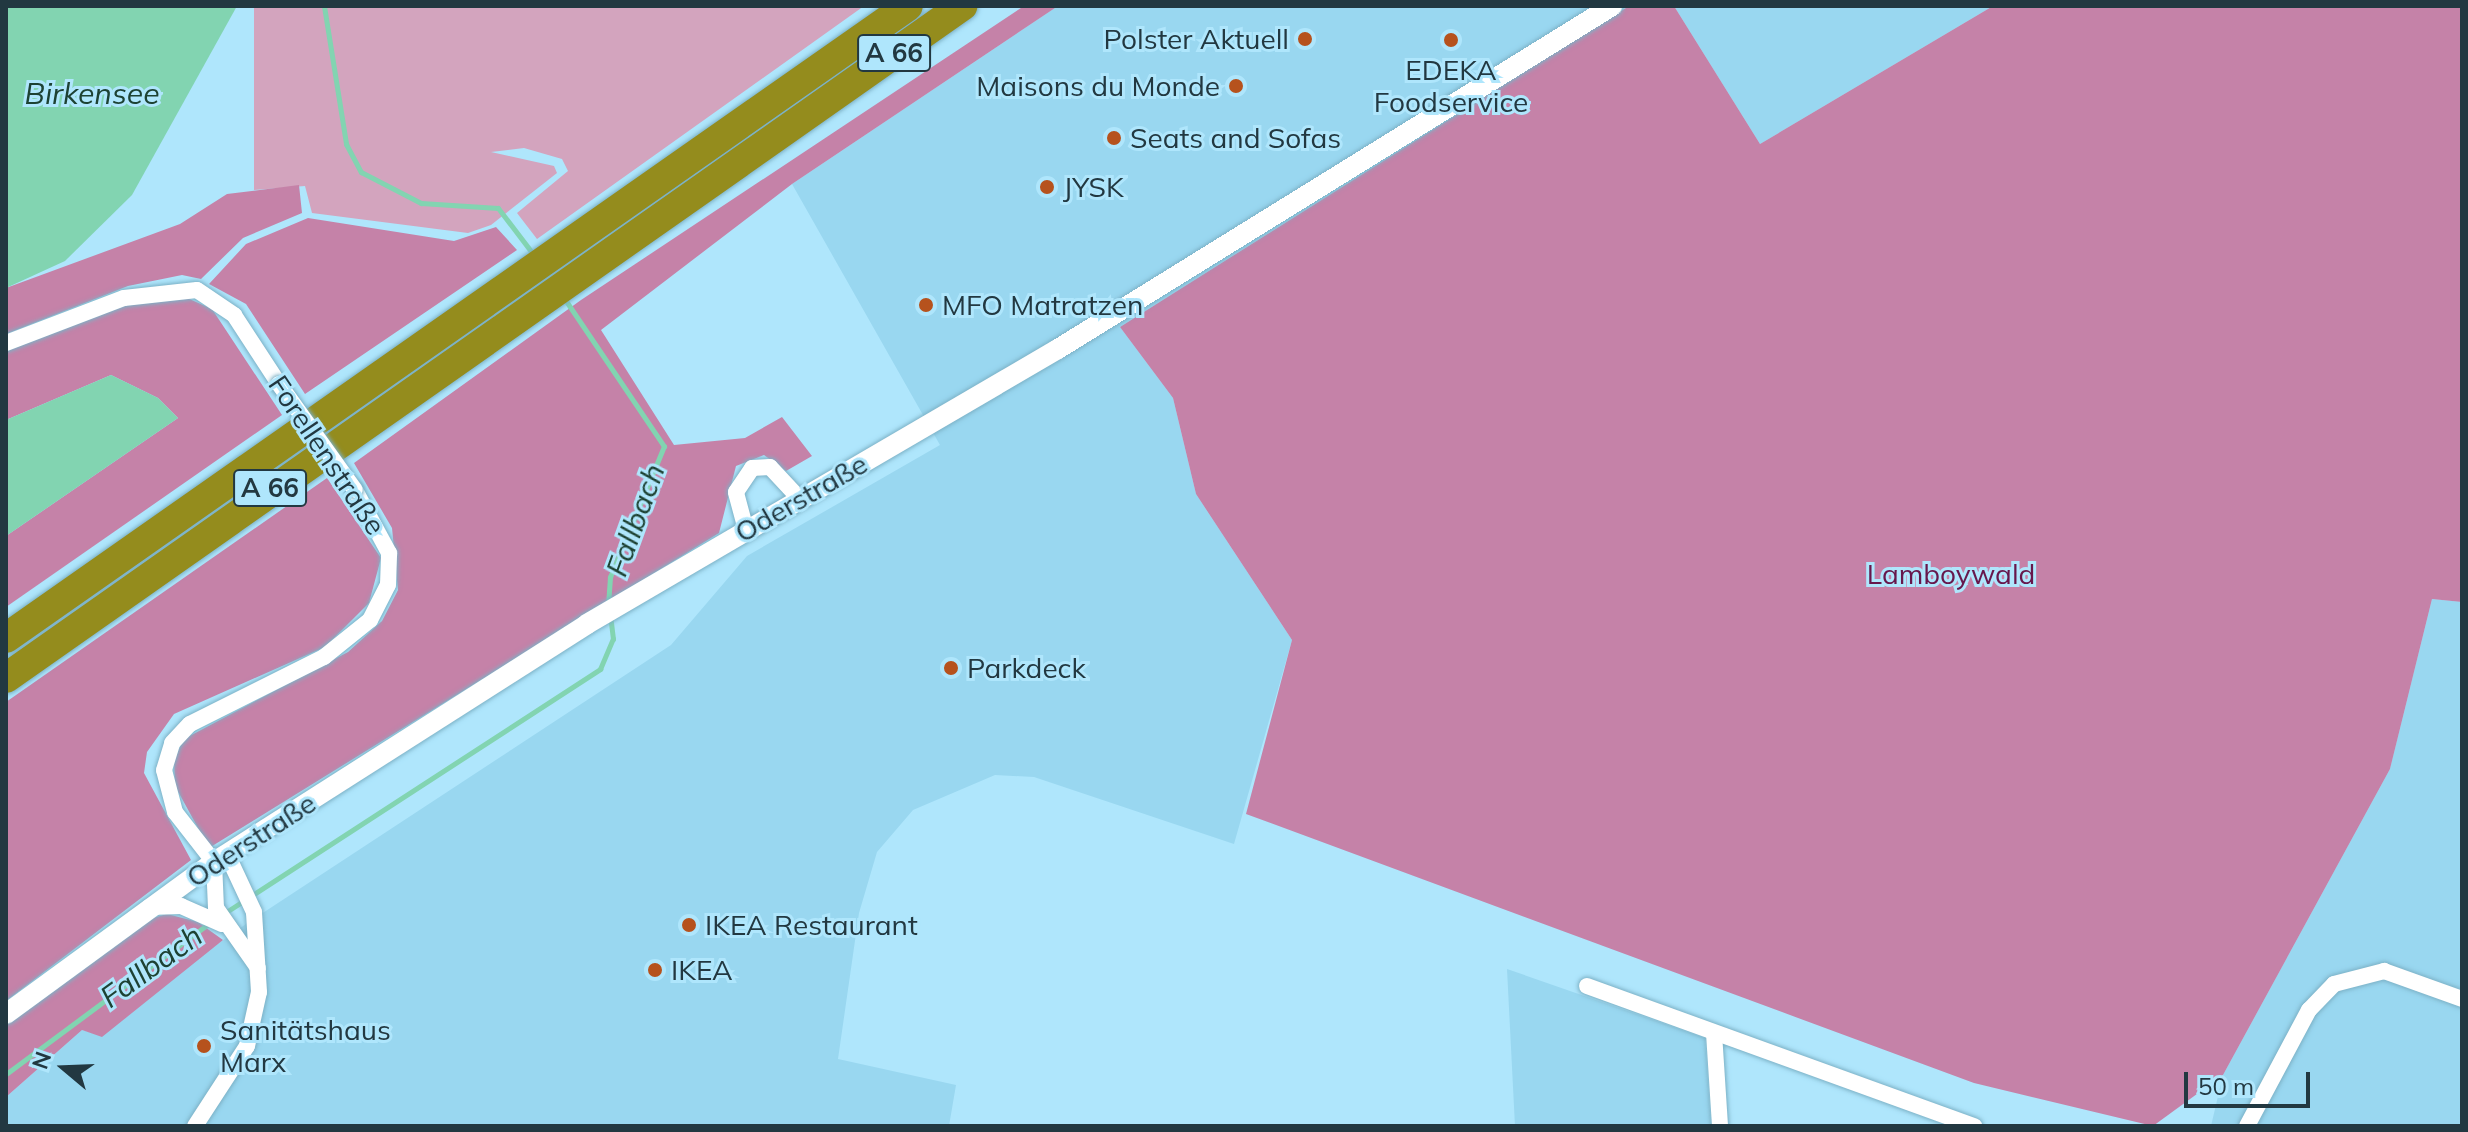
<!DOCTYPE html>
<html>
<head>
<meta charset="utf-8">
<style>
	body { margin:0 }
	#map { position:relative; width:2468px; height:1132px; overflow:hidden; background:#afe6fc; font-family:Mulish,sans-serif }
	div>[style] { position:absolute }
	.built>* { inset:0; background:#99d7f0 }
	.green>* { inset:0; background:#d3a4be }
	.forest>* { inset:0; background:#c582a8 }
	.water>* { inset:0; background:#82d4b1 }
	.stream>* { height:5px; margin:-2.5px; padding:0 2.5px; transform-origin:2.5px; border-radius:2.5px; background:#82d4b1 }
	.roads { filter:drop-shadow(0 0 2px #7cb1c6) drop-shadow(0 0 2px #7cb1c6) }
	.minor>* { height:16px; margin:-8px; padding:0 8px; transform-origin:8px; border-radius:8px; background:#fff }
	.tertiary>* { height:20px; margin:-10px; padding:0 10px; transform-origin:10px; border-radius:10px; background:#fff }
	.motorway>* { height:30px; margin:-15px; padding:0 15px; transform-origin:15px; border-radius:15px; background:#948c1d }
	.bridges { filter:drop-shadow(0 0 2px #7cb1c6) drop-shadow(0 0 2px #7cb1c6) }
	.minor-bridge>* { height:16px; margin:-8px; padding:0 8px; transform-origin:8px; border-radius:8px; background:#fff }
	.dots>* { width:22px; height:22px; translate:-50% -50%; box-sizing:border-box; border:4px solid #afe6fc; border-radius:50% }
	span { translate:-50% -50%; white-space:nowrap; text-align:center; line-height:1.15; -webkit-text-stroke:6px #afe6fc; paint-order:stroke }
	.shield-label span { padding:2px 6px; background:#afe6fc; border:2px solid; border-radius:6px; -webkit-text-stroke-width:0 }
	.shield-label { font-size:26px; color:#223841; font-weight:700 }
	.poi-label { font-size:28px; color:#223841 }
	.right { translate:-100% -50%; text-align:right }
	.left { translate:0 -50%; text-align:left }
	.street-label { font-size:28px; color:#223841 }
	.park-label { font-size:28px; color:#67174c }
	.water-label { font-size:30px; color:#1d4233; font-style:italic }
	.frame { position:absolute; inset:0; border:8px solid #223841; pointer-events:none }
	.north { position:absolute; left:24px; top:1028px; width:80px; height:80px; -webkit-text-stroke:6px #afe6fc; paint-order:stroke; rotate:289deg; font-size:22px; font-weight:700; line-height:32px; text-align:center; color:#223841 }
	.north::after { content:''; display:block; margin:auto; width:28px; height:36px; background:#223841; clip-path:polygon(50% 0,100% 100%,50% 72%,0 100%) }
	.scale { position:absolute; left:2184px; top:1072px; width:126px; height:36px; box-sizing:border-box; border:4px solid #223841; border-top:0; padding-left:10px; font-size:24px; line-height:28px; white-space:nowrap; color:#223841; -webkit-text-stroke:6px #afe6fc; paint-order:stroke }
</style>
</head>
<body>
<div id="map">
	<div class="built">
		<div style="clip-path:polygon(1058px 6px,1629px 6px,1120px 327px,1173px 398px,1196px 494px,1292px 640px,1234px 844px,1034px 777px,995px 775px,913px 810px,877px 852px,859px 913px,838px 1059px,956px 1085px,949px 1126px,6px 1126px,6px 1097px,82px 1030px,102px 1036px,147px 994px,246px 924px,671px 645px,747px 556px,940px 445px,792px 184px)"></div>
		<div style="clip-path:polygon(1674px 6px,1993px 6px,1760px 144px)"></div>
		<div style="clip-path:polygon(2432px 599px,2462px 602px,2462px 1126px,2211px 1126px,2223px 1075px,2390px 769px)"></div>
		<div style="clip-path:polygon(1507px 969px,1705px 1038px,1711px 1126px,1515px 1126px)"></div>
	</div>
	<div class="green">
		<div style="clip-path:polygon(254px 6px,864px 6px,537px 239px,517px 213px,568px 171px,562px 159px,524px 148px,491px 152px,554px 166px,557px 173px,491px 225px,468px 233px,312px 213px,305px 186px,254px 190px)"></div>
	</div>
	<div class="forest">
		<div style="clip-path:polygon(1024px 6px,1058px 6px,792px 184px,601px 330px,674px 445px,745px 438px,782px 417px,812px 456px,786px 471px,764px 455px,736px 466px,719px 533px,209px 848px,175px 786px,174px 760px,184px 739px,348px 652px,382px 621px,398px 590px,392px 528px,354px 463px,581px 300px)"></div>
		<div style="clip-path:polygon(1629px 6px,1674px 6px,1760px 144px,1993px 6px,2462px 6px,2462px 602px,2432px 599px,2390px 769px,2223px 1075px,2153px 1126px,1974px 1083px,1246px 814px,1292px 640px,1196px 494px,1173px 398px,1120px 327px)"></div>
		<div style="clip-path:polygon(299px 185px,302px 213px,243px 238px,201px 279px,182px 275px,128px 286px,6px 334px,6px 288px,180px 224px,227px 194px)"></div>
		<div style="clip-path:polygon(308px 218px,454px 241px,496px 227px,517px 250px,305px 394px,246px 304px,209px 284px,246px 244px)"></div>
		<div style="clip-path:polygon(178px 294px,212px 309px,282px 415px,6px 607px,6px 536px,178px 418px,158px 398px,111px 375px,6px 420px,6px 350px,128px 303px)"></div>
		<div style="clip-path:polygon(327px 478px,381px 558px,369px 603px,325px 647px,174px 714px,147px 752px,144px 773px,191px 860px,6px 1001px,6px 702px)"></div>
		<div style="clip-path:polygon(167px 914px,198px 922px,223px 940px,102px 1037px,82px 1030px,6px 1097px,6px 1022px,146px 920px)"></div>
	</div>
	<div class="water">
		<div style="clip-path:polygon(6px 6px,237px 6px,132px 195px,65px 261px,6px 288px)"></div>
		<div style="clip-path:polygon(111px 375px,158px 398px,178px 418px,6px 536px,6px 420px)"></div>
	</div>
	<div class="stream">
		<div style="left:324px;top:6px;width:140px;rotate:80.9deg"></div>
		<div style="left:346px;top:144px;width:32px;rotate:62deg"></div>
		<div style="left:361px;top:172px;width:68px;rotate:27.3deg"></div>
		<div style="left:421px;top:203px;width:77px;rotate:3.7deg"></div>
		<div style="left:498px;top:208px;width:58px;rotate:52.7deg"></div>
		<div style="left:564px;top:298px;width:179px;rotate:56deg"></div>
		<div style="left:664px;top:446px;width:142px;rotate:112.4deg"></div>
		<div style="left:610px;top:577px;width:29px;rotate:94deg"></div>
		<div style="left:223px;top:914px;width:450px;rotate:-33deg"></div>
		<div style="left:600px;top:669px;width:33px;rotate:-67deg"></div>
		<div style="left:613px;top:639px;width:23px;rotate:-97deg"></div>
		<div style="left:6px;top:1074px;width:255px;rotate:-36.6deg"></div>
	</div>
	<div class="roads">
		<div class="minor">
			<div style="left:6px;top:343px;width:126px;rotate:-20.9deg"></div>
			<div style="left:124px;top:298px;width:73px;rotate:-6.3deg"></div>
			<div style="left:197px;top:290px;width:45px;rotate:34deg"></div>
			<div style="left:234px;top:315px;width:82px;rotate:56.9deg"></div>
			<div style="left:746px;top:530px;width:39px;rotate:-105deg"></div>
			<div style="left:736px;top:492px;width:29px;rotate:-56deg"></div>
			<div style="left:752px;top:468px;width:18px;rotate:-3deg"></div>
			<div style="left:770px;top:467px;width:42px;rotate:46.9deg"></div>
			<div style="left:149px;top:907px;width:32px;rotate:-2deg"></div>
			<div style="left:181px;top:906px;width:45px;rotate:23.7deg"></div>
			<div style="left:258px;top:968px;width:73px;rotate:-125deg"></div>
			<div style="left:216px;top:908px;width:46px;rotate:-92.5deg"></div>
			<div style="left:214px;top:862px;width:63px;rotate:-128deg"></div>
			<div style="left:175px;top:812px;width:43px;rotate:-104.7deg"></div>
			<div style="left:164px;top:770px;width:28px;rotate:-73deg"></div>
			<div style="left:172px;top:743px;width:26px;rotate:-47deg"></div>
			<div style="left:190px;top:724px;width:150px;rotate:-26.6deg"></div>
			<div style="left:324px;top:657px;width:59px;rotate:-38.8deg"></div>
			<div style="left:370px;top:620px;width:39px;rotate:-63deg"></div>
			<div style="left:388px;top:585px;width:32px;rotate:-88deg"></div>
			<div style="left:389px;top:553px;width:72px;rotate:-118.4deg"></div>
			<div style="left:1587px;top:986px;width:412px;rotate:19.9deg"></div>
			<div style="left:1714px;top:1033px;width:93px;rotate:86.3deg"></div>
			<div style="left:195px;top:1126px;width:95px;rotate:-57deg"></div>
			<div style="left:247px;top:1046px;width:55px;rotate:-77.5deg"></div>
			<div style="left:259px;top:992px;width:80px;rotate:-93.6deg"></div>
			<div style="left:254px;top:912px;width:64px;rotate:-115deg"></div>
			<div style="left:2247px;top:1126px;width:132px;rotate:-61.9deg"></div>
			<div style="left:2309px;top:1010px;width:36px;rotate:-46deg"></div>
			<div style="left:2334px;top:984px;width:52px;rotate:-14.6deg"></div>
			<div style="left:2384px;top:971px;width:83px;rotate:19.7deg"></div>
		</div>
		<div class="tertiary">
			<div style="left:6px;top:1014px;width:258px;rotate:-36.2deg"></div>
			<div style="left:214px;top:862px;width:442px;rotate:-32.5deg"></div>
			<div style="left:587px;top:624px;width:545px;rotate:-30.28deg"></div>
			<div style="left:1058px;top:349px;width:652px;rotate:-31.76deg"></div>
		</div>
		<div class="motorway">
			<div style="left:6px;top:638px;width:1101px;rotate:-35.02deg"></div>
			<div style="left:6px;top:678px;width:1169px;rotate:-35.1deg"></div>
		</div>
	</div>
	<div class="bridges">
		<div class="minor-bridge">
			<div style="left:279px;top:384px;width:130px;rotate:54.4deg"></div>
		</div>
	</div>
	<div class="dots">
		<div style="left:1305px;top:39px;background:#b6521d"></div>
		<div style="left:1451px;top:40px;background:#b6521d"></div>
		<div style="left:1236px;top:86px;background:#b6521d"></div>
		<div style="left:1114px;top:138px;background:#b6521d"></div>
		<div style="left:1047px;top:187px;background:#b6521d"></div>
		<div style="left:926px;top:305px;background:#b6521d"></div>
		<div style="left:951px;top:668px;background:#b6521d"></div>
		<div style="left:689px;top:925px;background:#b6521d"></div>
		<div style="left:655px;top:970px;background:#b6521d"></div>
		<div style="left:204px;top:1046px;background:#b6521d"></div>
	</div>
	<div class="shield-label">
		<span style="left:894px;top:53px">A 66</span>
		<span style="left:270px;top:488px">A 66</span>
	</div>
	<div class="poi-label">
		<span class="right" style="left:1289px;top:39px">Polster Aktuell</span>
		<span style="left:1451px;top:86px">EDEKA<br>Foodservice</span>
		<span class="right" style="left:1220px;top:86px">Maisons du Monde</span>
		<span class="left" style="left:1130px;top:138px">Seats and Sofas</span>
		<span class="left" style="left:1063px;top:187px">JYSK</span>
		<span class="left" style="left:942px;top:305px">MFO Matratzen</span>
		<span class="left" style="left:967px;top:668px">Parkdeck</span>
		<span class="left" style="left:705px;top:925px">IKEA Restaurant</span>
		<span class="left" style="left:671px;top:970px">IKEA</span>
		<span class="left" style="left:220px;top:1046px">Sanitätshaus<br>Marx</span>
	</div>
	<div class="street-label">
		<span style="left:327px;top:455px;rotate:56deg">Forellenstraße</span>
		<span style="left:801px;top:498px;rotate:-30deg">Oderstraße</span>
		<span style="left:251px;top:840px;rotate:-33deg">Oderstraße</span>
	</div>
	<div class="park-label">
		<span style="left:1951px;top:574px">Lamboywald</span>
	</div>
	<div class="water-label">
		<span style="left:92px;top:93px">Birkensee</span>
		<span style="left:635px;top:520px;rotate:-70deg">Fallbach</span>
		<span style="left:151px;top:966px;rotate:-36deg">Fallbach</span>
	</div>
	<div class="frame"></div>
	<div class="north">N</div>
	<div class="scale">50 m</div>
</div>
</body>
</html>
